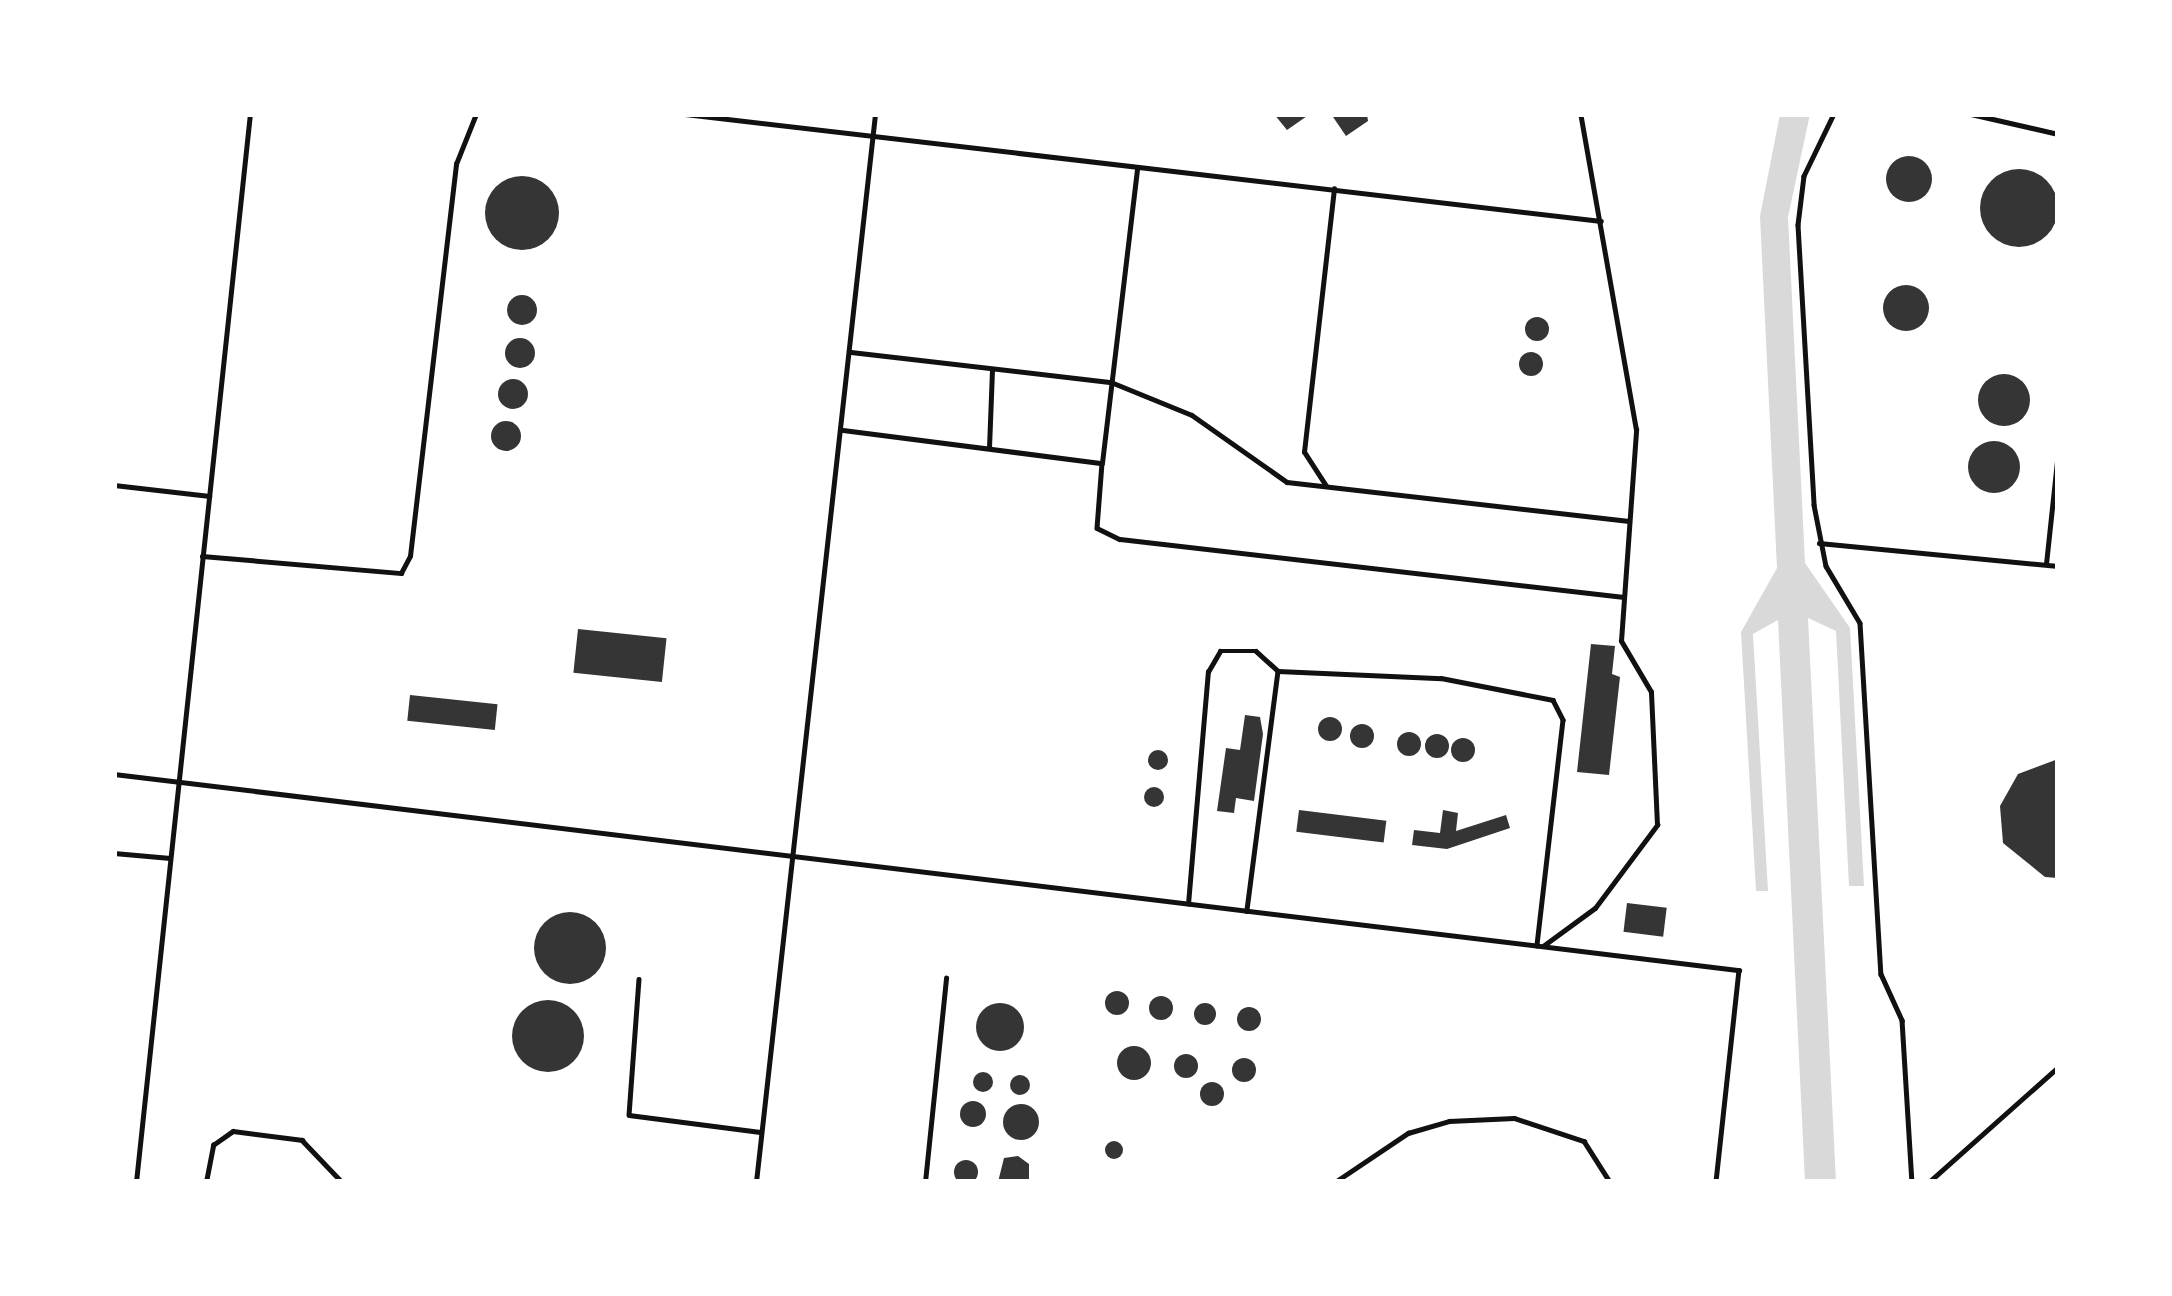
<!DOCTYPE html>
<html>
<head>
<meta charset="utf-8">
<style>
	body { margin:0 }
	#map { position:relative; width:2172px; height:1296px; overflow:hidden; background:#fff; font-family:"Nunito Sans",sans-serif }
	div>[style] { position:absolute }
	.water>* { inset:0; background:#d9d9d9 }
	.building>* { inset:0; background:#353535; transform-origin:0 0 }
	.round { border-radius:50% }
	.service>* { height:4.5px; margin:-2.25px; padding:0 2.25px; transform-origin:2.25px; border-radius:2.25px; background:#111 }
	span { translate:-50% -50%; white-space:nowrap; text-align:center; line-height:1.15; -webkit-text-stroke:9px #fff; paint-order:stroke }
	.frame { position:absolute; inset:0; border:117px solid #fff; pointer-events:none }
</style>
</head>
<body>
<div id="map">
	<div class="water">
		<div style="clip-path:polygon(1780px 114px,1810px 114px,1788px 217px,1805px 563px,1850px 628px,1864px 886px,1849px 886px,1836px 631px,1808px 618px,1836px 1182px,1805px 1182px,1778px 620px,1753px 634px,1768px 891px,1756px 891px,1741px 632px,1777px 568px,1760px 216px)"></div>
	</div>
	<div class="building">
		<div style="clip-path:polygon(1274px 114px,1310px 114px,1287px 130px)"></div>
		<div style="clip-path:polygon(1331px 114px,1367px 114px,1368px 121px,1346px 136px)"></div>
		<div class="round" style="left:1886px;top:156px;width:46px;height:46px"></div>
		<div class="round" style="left:1980px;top:169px;width:78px;height:78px"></div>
		<div class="round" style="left:485px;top:176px;width:74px;height:74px"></div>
		<div class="round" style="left:1883px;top:285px;width:46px;height:46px"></div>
		<div class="round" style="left:507px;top:295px;width:30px;height:30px"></div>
		<div class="round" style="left:1525px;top:317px;width:24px;height:24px"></div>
		<div class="round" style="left:505px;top:338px;width:30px;height:30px"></div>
		<div class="round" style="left:1519px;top:352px;width:24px;height:24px"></div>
		<div class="round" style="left:1978px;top:374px;width:52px;height:52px"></div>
		<div class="round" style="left:498px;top:379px;width:30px;height:30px"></div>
		<div class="round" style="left:491px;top:421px;width:30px;height:30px"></div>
		<div class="round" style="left:1968px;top:441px;width:52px;height:52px"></div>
		<div style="left:578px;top:629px;width:89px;height:44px;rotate:6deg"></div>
		<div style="clip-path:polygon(1591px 644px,1615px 646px,1612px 674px,1620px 677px,1609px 775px,1577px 772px)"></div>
		<div style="left:410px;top:695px;width:88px;height:26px;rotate:6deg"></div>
		<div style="clip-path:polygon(1245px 715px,1260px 717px,1263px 734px,1254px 801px,1236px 798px,1234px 813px,1217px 811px,1226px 748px,1240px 750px)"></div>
		<div class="round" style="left:1318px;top:717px;width:24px;height:24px"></div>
		<div class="round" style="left:1350px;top:724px;width:24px;height:24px"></div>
		<div class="round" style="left:1397px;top:732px;width:24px;height:24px"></div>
		<div class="round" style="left:1425px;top:734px;width:24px;height:24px"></div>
		<div class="round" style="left:1451px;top:738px;width:24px;height:24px"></div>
		<div class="round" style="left:1148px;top:750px;width:20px;height:20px"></div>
		<div style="clip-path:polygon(2058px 759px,2058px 878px,2045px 877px,2003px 843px,2000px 806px,2018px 774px)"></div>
		<div class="round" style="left:1144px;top:787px;width:20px;height:20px"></div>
		<div style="left:1299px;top:810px;width:88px;height:22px;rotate:7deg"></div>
		<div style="clip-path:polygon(1443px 810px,1458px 813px,1456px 831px,1506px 815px,1510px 828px,1447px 849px,1412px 845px,1414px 830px,1440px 833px)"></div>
		<div style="left:1627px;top:903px;width:40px;height:29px;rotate:7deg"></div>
		<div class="round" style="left:534px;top:912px;width:72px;height:72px"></div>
		<div class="round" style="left:1105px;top:991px;width:24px;height:24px"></div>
		<div class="round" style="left:1149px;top:996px;width:24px;height:24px"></div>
		<div class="round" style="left:512px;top:1000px;width:72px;height:72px"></div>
		<div class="round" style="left:1194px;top:1003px;width:22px;height:22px"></div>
		<div class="round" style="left:976px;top:1003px;width:48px;height:48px"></div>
		<div class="round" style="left:1237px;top:1007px;width:24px;height:24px"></div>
		<div class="round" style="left:1117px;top:1046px;width:34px;height:34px"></div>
		<div class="round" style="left:1174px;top:1054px;width:24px;height:24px"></div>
		<div class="round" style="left:1232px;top:1058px;width:24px;height:24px"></div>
		<div class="round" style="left:973px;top:1072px;width:20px;height:20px"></div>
		<div class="round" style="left:1010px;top:1075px;width:20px;height:20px"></div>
		<div class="round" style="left:1200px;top:1082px;width:24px;height:24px"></div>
		<div class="round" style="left:960px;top:1101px;width:26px;height:26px"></div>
		<div class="round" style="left:1003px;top:1104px;width:36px;height:36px"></div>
		<div class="round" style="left:1105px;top:1141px;width:18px;height:18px"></div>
		<div style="clip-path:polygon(1018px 1156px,1029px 1164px,1029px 1182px,998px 1182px,1004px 1158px)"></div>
		<div class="round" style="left:954px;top:1160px;width:24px;height:24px"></div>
	</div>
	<div class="service">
		<div style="left:685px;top:114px;width:922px;rotate:6.66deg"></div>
		<div style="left:1834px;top:114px;width:69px;rotate:115.8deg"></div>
		<div style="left:1804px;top:176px;width:49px;rotate:97deg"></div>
		<div style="left:1798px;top:225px;width:280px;rotate:86.7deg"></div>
		<div style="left:1814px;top:505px;width:62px;rotate:78.9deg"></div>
		<div style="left:1826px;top:566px;width:66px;rotate:59.2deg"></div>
		<div style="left:1860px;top:623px;width:352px;rotate:86.6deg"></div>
		<div style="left:1881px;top:974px;width:51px;rotate:65.5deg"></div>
		<div style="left:1902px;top:1020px;width:162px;rotate:86.5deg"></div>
		<div style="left:1971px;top:114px;width:89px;rotate:12.9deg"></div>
		<div style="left:851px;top:352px;width:262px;rotate:6.6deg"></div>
		<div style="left:1111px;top:382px;width:87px;rotate:22.2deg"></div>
		<div style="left:1192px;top:415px;width:116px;rotate:35.2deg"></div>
		<div style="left:1287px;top:482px;width:344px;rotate:6.5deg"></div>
		<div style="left:843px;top:430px;width:261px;rotate:7.3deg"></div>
		<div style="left:1102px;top:463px;width:297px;rotate:-83.2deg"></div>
		<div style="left:989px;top:448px;width:78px;rotate:-87.8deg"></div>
		<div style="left:1102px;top:463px;width:65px;rotate:94.4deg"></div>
		<div style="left:1097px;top:528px;width:25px;rotate:26deg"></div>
		<div style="left:1120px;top:539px;width:507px;rotate:6.56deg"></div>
		<div style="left:114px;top:485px;width:96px;rotate:6.6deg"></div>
		<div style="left:1326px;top:486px;width:40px;rotate:-122.9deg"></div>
		<div style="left:1304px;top:452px;width:265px;rotate:-83.5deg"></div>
		<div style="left:1819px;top:543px;width:240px;rotate:5.5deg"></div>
		<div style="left:202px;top:556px;width:200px;rotate:4.9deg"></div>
		<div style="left:401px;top:573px;width:19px;rotate:-62deg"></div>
		<div style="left:410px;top:556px;width:395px;rotate:-83.3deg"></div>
		<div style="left:456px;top:164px;width:54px;rotate:-68.2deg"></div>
		<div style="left:2046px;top:564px;width:114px;rotate:-83.9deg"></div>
		<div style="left:1278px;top:671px;width:163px;rotate:2.5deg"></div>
		<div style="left:1441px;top:678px;width:114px;rotate:11.1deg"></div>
		<div style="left:1553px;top:700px;width:22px;rotate:63deg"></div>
		<div style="left:1563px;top:720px;width:227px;rotate:96.6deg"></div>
		<div style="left:114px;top:774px;width:1637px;rotate:6.88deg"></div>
		<div style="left:1739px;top:970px;width:213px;rotate:96.2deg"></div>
		<div style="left:114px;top:853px;width:56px;rotate:5.1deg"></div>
		<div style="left:1188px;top:904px;width:233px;rotate:-85.1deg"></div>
		<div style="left:1208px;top:672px;width:24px;rotate:-60deg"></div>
		<div style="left:1220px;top:651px;width:36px"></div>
		<div style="left:1256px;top:651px;width:30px;rotate:42deg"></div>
		<div style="left:1278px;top:671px;width:242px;rotate:97.4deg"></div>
		<div style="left:1543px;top:946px;width:64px;rotate:-36.2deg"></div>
		<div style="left:1595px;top:908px;width:104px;rotate:-53.2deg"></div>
		<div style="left:1657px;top:825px;width:133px;rotate:-92.6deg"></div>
		<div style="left:1651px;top:692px;width:59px;rotate:-120.5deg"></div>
		<div style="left:1621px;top:641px;width:212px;rotate:-85.9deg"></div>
		<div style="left:1636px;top:430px;width:321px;rotate:-100deg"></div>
		<div style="left:639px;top:979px;width:136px;rotate:94.2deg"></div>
		<div style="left:629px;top:1115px;width:132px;rotate:7.4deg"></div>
		<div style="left:136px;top:1182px;width:1074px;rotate:-83.91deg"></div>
		<div style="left:206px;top:1182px;width:38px;rotate:-79deg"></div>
		<div style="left:213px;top:1145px;width:24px;rotate:-35deg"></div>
		<div style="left:233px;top:1131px;width:70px;rotate:7.4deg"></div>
		<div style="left:302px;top:1140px;width:58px;rotate:46.4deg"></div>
		<div style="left:756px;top:1182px;width:1075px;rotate:-83.64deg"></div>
		<div style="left:925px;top:1182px;width:205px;rotate:-84.1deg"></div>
		<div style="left:1335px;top:1182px;width:88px;rotate:-33.9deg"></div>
		<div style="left:1408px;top:1133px;width:43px;rotate:-16.3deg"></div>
		<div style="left:1449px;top:1121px;width:65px;rotate:-2.6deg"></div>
		<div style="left:1514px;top:1118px;width:74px;rotate:18.2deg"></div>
		<div style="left:1584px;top:1141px;width:49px;rotate:57.6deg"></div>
		<div style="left:1929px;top:1182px;width:173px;rotate:-41.7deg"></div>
	</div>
	<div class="frame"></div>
</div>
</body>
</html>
